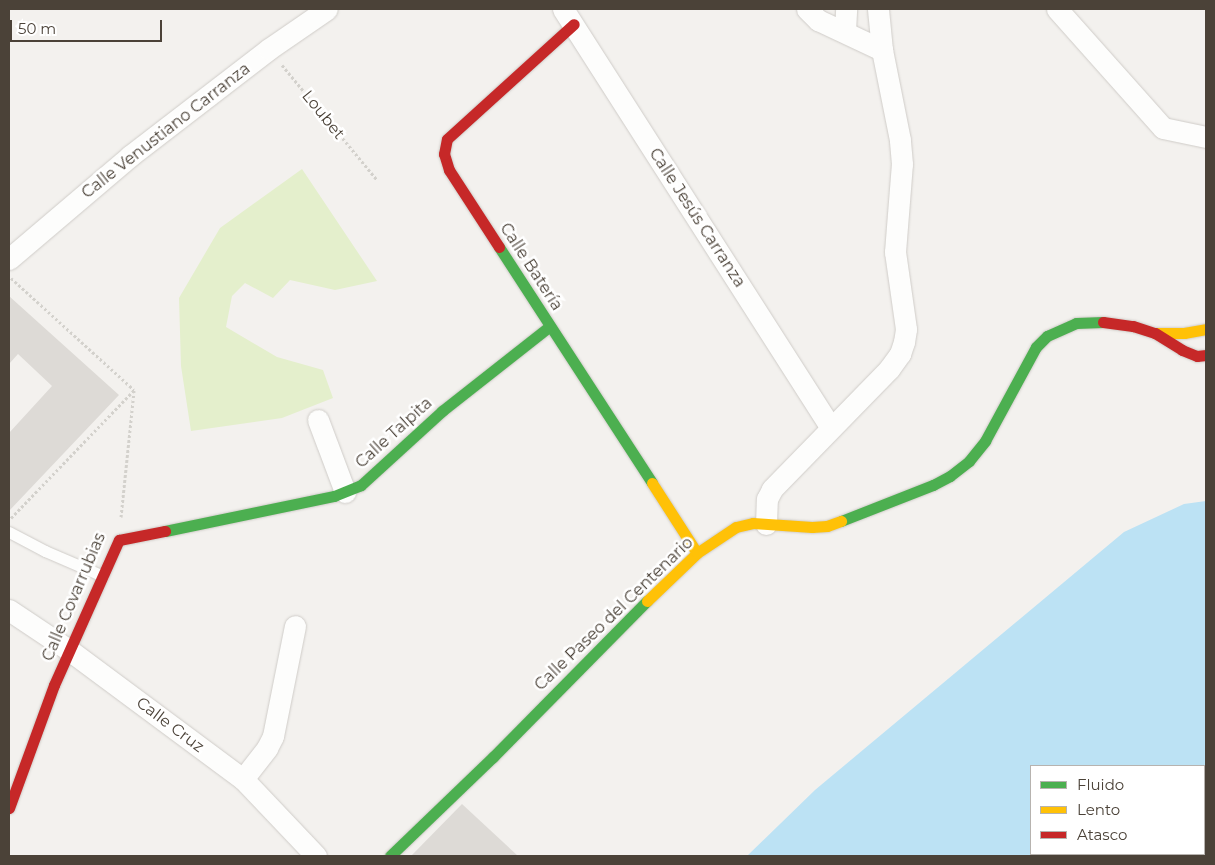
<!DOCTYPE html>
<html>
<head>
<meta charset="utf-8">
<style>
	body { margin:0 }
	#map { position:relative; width:1215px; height:865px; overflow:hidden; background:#f3f1ee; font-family:Montserrat,sans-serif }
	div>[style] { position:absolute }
	.green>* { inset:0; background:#e4efcc }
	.water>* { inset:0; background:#bce2f4 }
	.building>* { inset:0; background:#dddad6 }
	.path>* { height:3px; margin-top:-1.5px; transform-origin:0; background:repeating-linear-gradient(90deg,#d3d1cc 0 2.5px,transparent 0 5px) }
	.roads { filter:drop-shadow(0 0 1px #cfccc8) drop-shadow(0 0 1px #cfccc8) }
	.lane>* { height:11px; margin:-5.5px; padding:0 5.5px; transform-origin:5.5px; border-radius:5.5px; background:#fdfdfc }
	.street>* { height:21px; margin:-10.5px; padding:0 10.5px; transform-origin:10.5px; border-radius:10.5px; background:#fdfdfc }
	.fast>* { height:11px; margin:-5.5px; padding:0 5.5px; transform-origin:5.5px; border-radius:5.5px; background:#4caf50 }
	.slow>* { height:11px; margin:-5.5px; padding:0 5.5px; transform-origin:5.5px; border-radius:5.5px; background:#ffc107 }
	.jam>* { height:11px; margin:-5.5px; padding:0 5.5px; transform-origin:5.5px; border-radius:5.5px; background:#c62828 }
	span { translate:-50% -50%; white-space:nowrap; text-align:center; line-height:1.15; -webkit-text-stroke:5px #fff; paint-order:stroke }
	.street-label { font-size:16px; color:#4b4238 }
	.frame { position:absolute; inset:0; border:10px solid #4b4238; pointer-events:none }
	.legend { position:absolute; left:1030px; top:765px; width:175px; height:90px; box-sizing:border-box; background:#fff; border:1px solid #b7b3af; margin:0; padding:6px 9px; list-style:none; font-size:15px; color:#4b4238 }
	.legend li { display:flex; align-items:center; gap:10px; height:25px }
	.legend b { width:25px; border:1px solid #b7b3af }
	.scale { position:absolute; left:10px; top:20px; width:152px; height:22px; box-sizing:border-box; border:2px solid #4b4238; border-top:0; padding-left:6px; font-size:15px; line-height:18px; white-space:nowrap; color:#4b4238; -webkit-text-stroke:4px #fff; paint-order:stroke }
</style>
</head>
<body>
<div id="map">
	<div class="green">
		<div style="clip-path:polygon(302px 169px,377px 281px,335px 290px,290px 280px,273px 298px,245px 283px,232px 296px,226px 327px,277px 357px,323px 370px,333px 398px,282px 418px,191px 431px,181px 366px,179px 298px,220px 228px)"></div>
	</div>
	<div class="water">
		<div style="clip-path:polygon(evenodd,1206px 501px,1206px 856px,747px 856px,815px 790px,1124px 532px,1184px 504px,1206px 501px,1031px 766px,1204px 766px,1204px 854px,1031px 854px,1031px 766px)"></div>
	</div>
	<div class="building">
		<div style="clip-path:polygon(9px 296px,119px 395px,9px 511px,9px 433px,52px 386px,18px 354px,9px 364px)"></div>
		<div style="clip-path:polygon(462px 804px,518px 856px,411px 856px)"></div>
	</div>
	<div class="path">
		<div style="left:282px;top:65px;width:149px;rotate:50.4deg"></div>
		<div style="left:11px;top:278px;width:166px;rotate:42.3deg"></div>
		<div style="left:121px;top:517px;width:127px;rotate:-84.1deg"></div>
		<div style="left:11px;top:518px;width:178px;rotate:-46.1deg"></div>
	</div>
	<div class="roads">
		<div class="lane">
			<div style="left:9px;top:532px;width:41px;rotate:27.8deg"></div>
			<div style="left:45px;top:551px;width:63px;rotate:23.3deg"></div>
		</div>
		<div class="street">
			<div style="left:563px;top:9px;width:497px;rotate:57.4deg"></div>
			<div style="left:807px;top:9px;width:16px;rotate:45deg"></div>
			<div style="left:818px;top:20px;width:71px;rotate:25.1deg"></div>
			<div style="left:1057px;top:9px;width:159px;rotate:48.3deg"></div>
			<div style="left:1163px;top:128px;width:44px;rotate:11.8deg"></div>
			<div style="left:845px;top:31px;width:22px;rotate:-87deg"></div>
			<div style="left:9px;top:259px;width:159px;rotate:-40.4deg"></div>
			<div style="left:130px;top:156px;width:175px;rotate:-37.6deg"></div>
			<div style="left:269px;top:49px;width:70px;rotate:-34.6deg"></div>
			<div style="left:318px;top:420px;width:77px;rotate:69.4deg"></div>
			<div style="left:766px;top:524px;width:25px;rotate:-88deg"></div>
			<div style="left:767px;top:499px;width:11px;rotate:-63deg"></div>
			<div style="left:772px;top:489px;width:168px;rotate:-45.7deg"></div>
			<div style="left:889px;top:369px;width:19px;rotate:-54deg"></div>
			<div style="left:900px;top:354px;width:13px;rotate:-72deg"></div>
			<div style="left:904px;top:342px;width:13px;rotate:-81deg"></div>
			<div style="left:906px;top:329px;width:78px;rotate:-98.1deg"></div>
			<div style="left:895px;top:252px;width:88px;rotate:-85.5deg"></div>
			<div style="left:902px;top:164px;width:24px;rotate:-95deg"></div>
			<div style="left:900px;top:140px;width:92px;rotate:-101.3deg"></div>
			<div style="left:882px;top:50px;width:41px;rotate:-95.6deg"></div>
			<div style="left:9px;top:610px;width:72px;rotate:33.7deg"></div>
			<div style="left:69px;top:650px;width:217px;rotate:36.6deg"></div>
			<div style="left:243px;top:779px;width:106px;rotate:46.5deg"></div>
			<div style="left:243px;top:779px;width:39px;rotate:-52deg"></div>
			<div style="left:267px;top:748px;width:13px;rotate:-63deg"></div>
			<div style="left:273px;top:736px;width:112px;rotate:-78.7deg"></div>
		</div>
		<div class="fast">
			<div style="left:499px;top:247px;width:281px;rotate:57deg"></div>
			<div style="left:841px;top:521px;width:99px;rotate:-21.4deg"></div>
			<div style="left:933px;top:485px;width:19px;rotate:-28deg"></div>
			<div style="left:950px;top:476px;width:24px;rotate:-38deg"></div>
			<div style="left:969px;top:461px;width:26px;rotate:-51deg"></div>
			<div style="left:985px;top:441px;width:107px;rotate:-61.5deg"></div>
			<div style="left:1036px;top:347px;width:16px;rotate:-45deg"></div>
			<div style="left:1047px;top:336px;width:32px;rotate:-24deg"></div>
			<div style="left:1076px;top:323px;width:27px;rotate:-2deg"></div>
			<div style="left:165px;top:531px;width:173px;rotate:-11.7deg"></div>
			<div style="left:334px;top:496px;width:29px;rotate:-22deg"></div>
			<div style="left:361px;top:485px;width:110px;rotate:-42.4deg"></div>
			<div style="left:442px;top:411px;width:137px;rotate:-38.2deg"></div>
			<div style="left:390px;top:856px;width:143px;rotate:-43.9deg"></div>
			<div style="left:493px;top:757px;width:219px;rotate:-45.4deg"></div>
		</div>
		<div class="slow">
			<div style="left:1155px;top:333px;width:29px"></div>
			<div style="left:1184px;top:333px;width:22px;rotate:-10deg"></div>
			<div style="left:652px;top:483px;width:83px;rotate:57.3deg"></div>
			<div style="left:647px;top:601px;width:69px;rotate:-43.8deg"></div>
			<div style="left:697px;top:553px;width:47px;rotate:-33.7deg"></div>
			<div style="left:736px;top:527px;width:17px;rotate:-13deg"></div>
			<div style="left:753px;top:523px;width:59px;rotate:3.9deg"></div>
			<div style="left:812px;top:527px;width:15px;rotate:-4deg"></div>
			<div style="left:827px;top:526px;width:15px;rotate:-20deg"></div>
		</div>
		<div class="jam">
			<div style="left:499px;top:247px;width:92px;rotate:-123deg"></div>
			<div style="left:449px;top:170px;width:17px;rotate:-107deg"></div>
			<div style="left:444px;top:154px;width:15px;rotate:-79deg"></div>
			<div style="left:447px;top:139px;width:171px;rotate:-42.2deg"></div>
			<div style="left:1103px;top:322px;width:30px;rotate:8deg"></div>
			<div style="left:1133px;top:326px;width:23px;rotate:18deg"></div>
			<div style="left:1155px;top:333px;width:32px;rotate:32deg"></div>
			<div style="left:1182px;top:350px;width:16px;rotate:22deg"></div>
			<div style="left:1197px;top:356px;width:9px;rotate:-6deg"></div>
			<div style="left:9px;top:808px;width:131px;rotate:-69.9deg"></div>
			<div style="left:54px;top:685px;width:159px;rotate:-65.9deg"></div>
			<div style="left:119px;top:540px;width:47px;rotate:-11.1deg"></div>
		</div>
	</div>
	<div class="street-label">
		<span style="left:323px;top:115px;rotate:51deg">Loubet</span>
		<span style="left:166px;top:131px;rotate:-38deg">Calle Venustiano Carranza</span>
		<span style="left:697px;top:218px;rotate:57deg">Calle Jesús Carranza</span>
		<span style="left:531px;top:267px;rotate:57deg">Calle Batería</span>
		<span style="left:394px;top:433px;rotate:-42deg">Calle Talpita</span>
		<span style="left:74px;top:597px;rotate:-67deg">Calle Covarrubias</span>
		<span style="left:614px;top:614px;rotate:-44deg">Calle Paseo del Centenario</span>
		<span style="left:170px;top:725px;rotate:37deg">Calle Cruz</span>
	</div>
	<div class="frame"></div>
	<ul class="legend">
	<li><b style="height:6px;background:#4caf50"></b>Fluido</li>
	<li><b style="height:6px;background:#ffc107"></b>Lento</li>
	<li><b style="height:6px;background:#c62828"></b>Atasco</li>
	</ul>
	<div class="scale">50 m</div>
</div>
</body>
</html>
